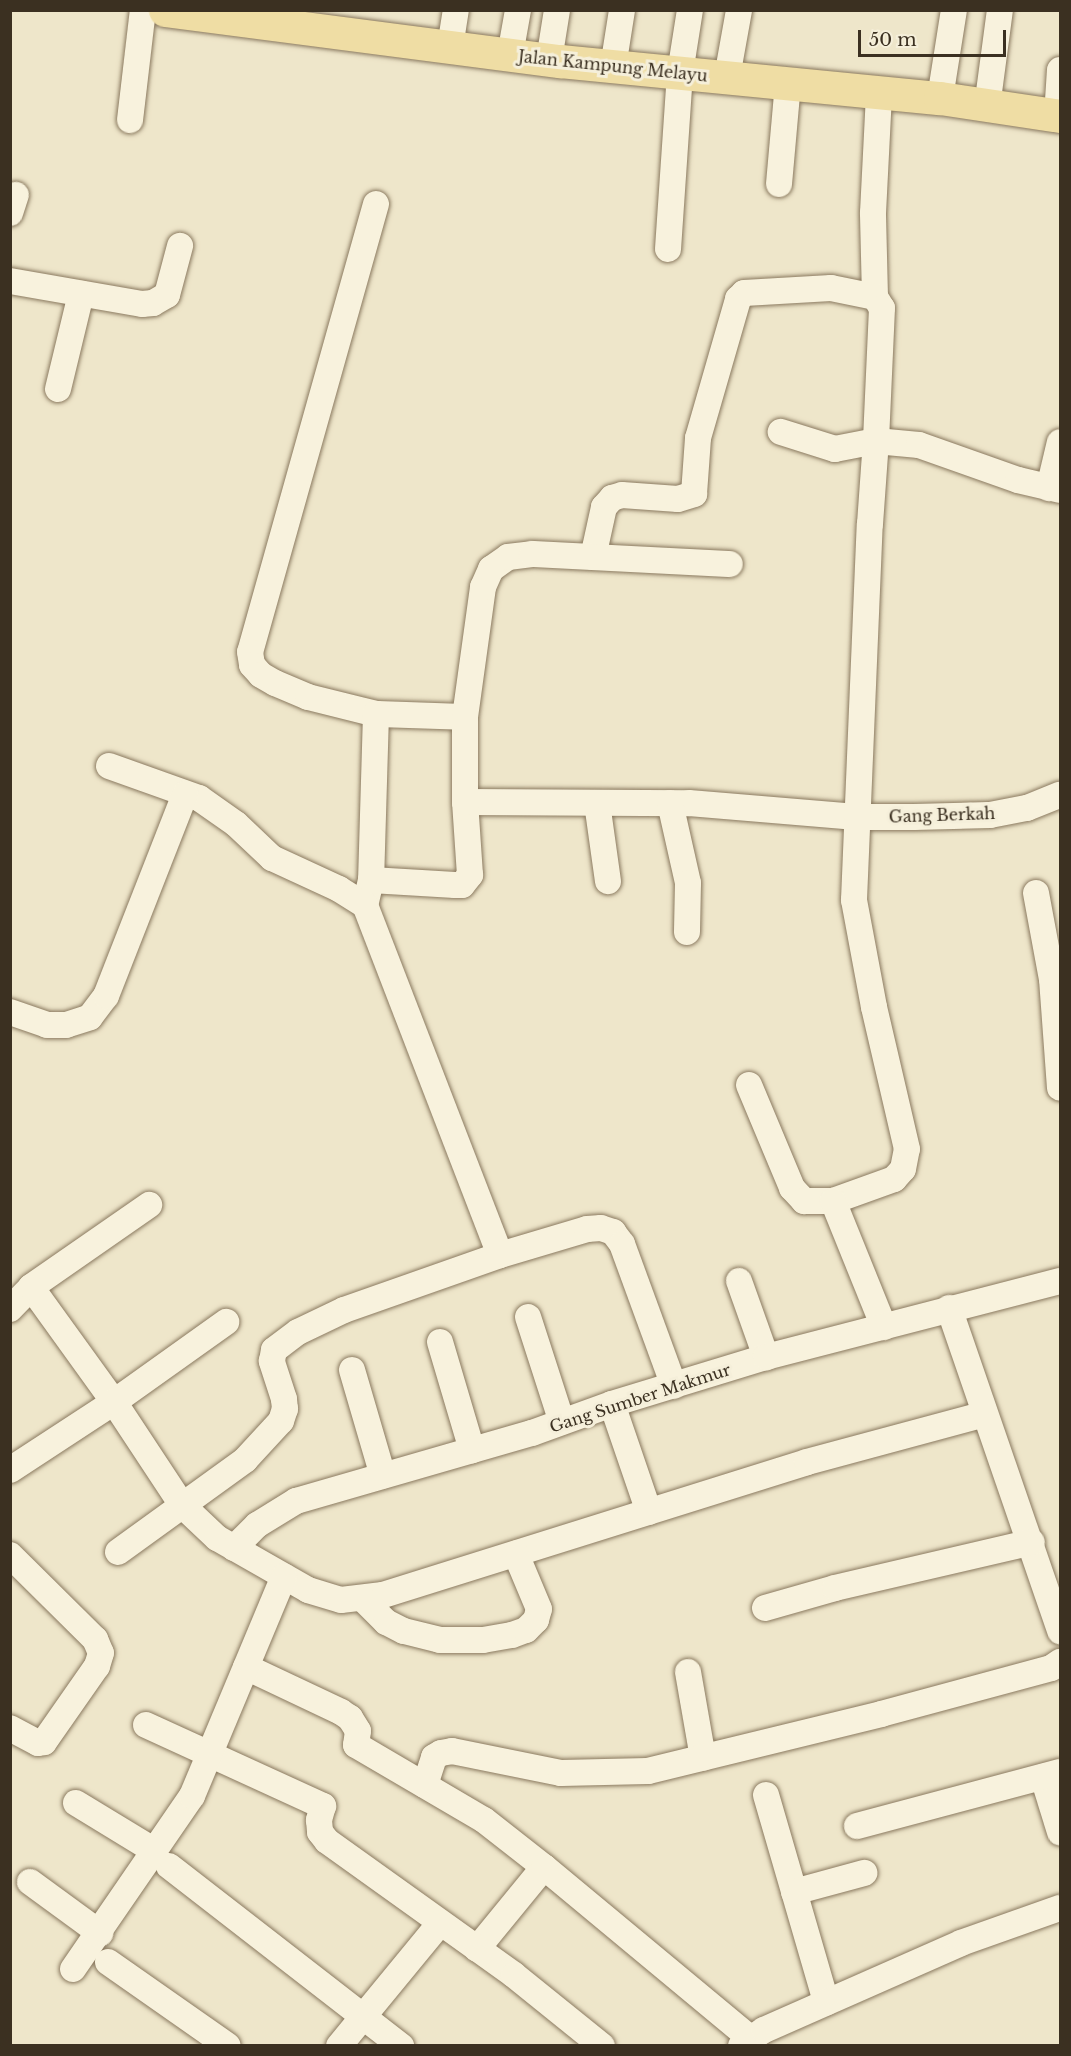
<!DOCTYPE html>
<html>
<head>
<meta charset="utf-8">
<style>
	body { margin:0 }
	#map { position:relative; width:1071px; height:2056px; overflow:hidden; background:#eee6ca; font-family:"Libre Baskerville",serif }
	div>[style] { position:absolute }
	.roads { filter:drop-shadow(0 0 2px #8a795f) drop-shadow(0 0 2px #8a795f) }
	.minor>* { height:26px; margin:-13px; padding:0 13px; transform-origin:13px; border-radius:13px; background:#f8f2dd }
	.major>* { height:33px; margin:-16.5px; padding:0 16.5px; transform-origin:16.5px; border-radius:16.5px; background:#efdda4 }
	span { translate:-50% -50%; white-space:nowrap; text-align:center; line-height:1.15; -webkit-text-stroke:6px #f5efda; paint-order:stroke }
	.street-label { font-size:16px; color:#3b3021 }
	.frame { position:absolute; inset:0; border:12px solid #3b3021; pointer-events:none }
	.scale { position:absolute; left:858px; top:30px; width:148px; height:27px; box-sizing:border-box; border:3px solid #3b3021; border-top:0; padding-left:8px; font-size:18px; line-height:21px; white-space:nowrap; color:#3b3021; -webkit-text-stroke:4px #f5efda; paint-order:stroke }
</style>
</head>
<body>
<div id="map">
	<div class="roads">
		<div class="minor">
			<div style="left:450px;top:47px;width:37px;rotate:-81deg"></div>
			<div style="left:510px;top:55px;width:46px;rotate:-79.9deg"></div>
			<div style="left:549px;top:60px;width:51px;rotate:-80.9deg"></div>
			<div style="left:613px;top:67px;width:58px;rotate:-81deg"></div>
			<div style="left:727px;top:77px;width:68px;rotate:-79.8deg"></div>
			<div style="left:940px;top:98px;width:89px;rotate:-81deg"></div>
			<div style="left:987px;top:107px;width:98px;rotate:-82.4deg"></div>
			<div style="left:1057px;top:116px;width:46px;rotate:-86.3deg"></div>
			<div style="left:130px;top:120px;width:111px;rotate:-83.3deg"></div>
			<div style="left:779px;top:184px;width:100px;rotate:-84.9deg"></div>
			<div style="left:376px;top:204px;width:465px;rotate:105.7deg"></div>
			<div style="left:250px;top:652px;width:13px;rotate:81deg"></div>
			<div style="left:252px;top:665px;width:13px;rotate:48deg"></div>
			<div style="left:261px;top:675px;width:16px;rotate:30deg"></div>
			<div style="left:275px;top:683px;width:36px;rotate:23deg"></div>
			<div style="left:308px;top:697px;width:70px;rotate:14deg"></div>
			<div style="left:376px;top:714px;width:89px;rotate:1.9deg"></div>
			<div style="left:10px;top:213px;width:19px;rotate:-72deg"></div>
			<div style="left:668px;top:249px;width:176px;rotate:-86.1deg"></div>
			<div style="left:680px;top:73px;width:64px;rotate:-81deg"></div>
			<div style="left:10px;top:281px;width:134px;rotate:9.9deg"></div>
			<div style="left:142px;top:304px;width:11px;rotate:-5deg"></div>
			<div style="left:153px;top:303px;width:16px;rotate:-30deg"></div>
			<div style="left:167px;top:295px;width:51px;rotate:-75.1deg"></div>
			<div style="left:875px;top:297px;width:84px;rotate:-91.4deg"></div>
			<div style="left:873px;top:213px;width:119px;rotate:-87.1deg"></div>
			<div style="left:58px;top:389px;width:98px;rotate:-76.4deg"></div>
			<div style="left:1049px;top:488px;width:47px;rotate:-76.6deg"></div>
			<div style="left:593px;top:557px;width:51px;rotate:-77.6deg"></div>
			<div style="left:604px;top:507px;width:12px;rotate:-48deg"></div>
			<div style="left:612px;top:498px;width:10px;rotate:-17deg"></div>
			<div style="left:622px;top:495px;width:56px;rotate:4.1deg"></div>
			<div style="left:678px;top:499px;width:17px;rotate:-17deg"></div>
			<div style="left:694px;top:494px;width:56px;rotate:-85.9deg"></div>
			<div style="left:698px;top:438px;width:145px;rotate:-73.9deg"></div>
			<div style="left:738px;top:299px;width:8px;rotate:-45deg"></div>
			<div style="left:744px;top:293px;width:87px;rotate:-3.3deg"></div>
			<div style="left:831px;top:288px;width:45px;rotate:11.6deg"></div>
			<div style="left:875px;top:297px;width:13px;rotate:58deg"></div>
			<div style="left:882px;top:308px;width:133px;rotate:92.6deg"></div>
			<div style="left:876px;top:441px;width:42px;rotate:169deg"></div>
			<div style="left:835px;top:449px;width:57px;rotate:-162.5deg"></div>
			<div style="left:376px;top:714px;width:166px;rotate:91.7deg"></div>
			<div style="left:371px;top:880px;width:26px;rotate:103deg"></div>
			<div style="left:365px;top:905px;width:375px;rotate:68.9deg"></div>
			<div style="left:109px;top:766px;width:96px;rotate:19.6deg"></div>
			<div style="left:199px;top:798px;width:45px;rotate:35.1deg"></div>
			<div style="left:236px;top:824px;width:50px;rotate:43.4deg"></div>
			<div style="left:272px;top:858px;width:74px;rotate:24.8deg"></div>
			<div style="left:339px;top:889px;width:31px;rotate:32deg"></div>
			<div style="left:465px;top:802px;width:224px;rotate:0.3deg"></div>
			<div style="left:689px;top:803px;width:168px;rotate:4.8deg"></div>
			<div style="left:856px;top:817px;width:58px"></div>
			<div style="left:914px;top:817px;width:76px;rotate:-1.5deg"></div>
			<div style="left:990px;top:815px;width:38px;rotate:-11deg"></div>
			<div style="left:1027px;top:808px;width:35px;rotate:-22deg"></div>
			<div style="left:597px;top:803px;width:79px;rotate:82deg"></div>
			<div style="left:670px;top:803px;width:82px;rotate:77.3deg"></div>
			<div style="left:688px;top:883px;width:49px;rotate:91.2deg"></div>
			<div style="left:371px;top:880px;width:84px;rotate:3.4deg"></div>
			<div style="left:455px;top:885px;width:7px"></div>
			<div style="left:462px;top:885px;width:13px;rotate:-51deg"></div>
			<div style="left:470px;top:875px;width:73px;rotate:-93.9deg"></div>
			<div style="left:465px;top:802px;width:85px;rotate:-90deg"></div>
			<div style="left:465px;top:717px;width:131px;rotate:-82.1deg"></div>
			<div style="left:483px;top:587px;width:20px;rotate:-66deg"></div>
			<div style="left:491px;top:569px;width:21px;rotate:-35deg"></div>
			<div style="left:508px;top:557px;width:24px;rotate:-7deg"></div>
			<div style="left:532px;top:554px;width:198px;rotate:2.9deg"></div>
			<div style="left:1036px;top:893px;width:87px;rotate:79.5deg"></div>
			<div style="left:1052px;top:979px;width:109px;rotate:85.8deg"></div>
			<div style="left:10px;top:1012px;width:39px;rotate:19deg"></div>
			<div style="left:47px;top:1025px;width:19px"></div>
			<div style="left:66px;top:1025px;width:25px;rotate:-18deg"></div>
			<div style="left:90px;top:1017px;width:26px;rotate:-53deg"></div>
			<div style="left:106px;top:996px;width:217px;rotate:-68.6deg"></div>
			<div style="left:749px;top:1085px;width:112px;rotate:67.3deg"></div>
			<div style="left:792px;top:1188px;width:18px;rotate:47deg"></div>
			<div style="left:804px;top:1201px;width:29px"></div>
			<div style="left:833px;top:1201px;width:65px;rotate:-19.8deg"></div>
			<div style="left:894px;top:1179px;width:13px;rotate:-48deg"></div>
			<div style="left:903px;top:1169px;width:20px;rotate:-79deg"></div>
			<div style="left:907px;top:1149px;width:146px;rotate:-103.1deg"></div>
			<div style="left:874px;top:1007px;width:109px;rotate:-100.6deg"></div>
			<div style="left:854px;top:900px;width:376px;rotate:-87.6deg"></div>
			<div style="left:870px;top:524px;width:83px;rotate:-85.9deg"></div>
			<div style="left:876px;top:441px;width:43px;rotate:5.3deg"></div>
			<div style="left:919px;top:445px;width:105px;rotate:19.5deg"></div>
			<div style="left:1018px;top:480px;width:43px;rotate:13.4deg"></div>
			<div style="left:833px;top:1201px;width:136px;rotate:68deg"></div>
			<div style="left:739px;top:1281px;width:81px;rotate:70.4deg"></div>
			<div style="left:31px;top:1287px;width:142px;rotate:54.2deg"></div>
			<div style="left:114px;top:1402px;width:123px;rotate:56.6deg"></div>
			<div style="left:182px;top:1505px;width:48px;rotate:43.3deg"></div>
			<div style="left:217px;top:1538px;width:105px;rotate:29.7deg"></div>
			<div style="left:308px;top:1590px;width:34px;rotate:17deg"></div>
			<div style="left:341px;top:1600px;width:42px;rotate:-6.8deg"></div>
			<div style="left:383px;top:1595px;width:444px;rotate:-17.4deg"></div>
			<div style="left:807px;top:1462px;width:184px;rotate:-15.1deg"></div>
			<div style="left:949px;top:1308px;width:342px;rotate:71deg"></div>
			<div style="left:10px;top:1309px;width:30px;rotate:-46deg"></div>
			<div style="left:31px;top:1287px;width:144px;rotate:-34.8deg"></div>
			<div style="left:528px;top:1317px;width:110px;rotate:72.1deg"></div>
			<div style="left:440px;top:1342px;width:113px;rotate:73.5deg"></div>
			<div style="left:352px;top:1370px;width:110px;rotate:73.7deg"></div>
			<div style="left:612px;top:1404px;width:114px;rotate:71.1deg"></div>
			<div style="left:10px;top:1470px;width:124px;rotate:-33.2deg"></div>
			<div style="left:114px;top:1402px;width:138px;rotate:-35.5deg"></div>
			<div style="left:234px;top:1548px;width:33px;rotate:-45deg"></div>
			<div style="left:257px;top:1525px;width:46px;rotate:-31.6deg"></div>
			<div style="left:296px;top:1501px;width:246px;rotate:-16.1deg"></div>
			<div style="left:532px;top:1433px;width:85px;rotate:-19.9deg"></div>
			<div style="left:612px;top:1404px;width:161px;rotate:-17deg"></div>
			<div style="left:766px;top:1357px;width:304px;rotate:-14.5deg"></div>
			<div style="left:118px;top:1552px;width:157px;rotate:-35.9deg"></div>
			<div style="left:245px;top:1460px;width:53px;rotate:-47.3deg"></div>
			<div style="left:281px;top:1421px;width:13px;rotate:-72deg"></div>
			<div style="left:285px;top:1409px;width:10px;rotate:-96deg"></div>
			<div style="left:284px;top:1399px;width:40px;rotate:-108deg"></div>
			<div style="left:272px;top:1361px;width:11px;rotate:-80deg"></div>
			<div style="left:274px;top:1350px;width:30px;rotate:-37deg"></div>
			<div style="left:298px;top:1332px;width:51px;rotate:-25.6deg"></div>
			<div style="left:344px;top:1310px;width:165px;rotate:-19.4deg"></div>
			<div style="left:500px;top:1255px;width:91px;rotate:-16.6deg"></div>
			<div style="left:587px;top:1229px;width:14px;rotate:-4deg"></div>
			<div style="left:601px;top:1228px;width:13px;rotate:18deg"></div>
			<div style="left:613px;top:1232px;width:15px;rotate:53deg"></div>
			<div style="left:622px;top:1244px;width:151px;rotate:69.9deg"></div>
			<div style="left:10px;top:1555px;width:120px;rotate:44.7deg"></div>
			<div style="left:95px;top:1639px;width:15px;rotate:67deg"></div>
			<div style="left:101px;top:1653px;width:14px;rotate:107deg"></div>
			<div style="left:97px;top:1666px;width:93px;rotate:124.9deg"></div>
			<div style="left:44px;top:1742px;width:6px;rotate:171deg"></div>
			<div style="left:38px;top:1743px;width:32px;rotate:-152deg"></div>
			<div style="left:363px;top:1599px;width:33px;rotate:45deg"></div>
			<div style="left:386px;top:1622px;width:20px;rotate:27deg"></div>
			<div style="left:404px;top:1631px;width:37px;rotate:14deg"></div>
			<div style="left:440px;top:1640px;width:43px"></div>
			<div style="left:483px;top:1640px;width:29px;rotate:-10deg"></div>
			<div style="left:512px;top:1635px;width:15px;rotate:-20deg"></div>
			<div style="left:526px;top:1630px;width:14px;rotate:-45deg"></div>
			<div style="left:536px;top:1620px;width:11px;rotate:-75deg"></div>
			<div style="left:539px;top:1609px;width:60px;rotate:-112.7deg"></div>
			<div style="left:765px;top:1608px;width:73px;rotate:-15.9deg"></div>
			<div style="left:835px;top:1588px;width:202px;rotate:-13.1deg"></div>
			<div style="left:246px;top:1667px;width:105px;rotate:25.3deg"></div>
			<div style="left:341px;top:1712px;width:11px;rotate:34deg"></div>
			<div style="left:350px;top:1718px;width:15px;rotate:58deg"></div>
			<div style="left:358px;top:1731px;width:14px;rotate:98deg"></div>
			<div style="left:356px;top:1745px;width:148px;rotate:30.4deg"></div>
			<div style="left:484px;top:1820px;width:76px;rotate:38.1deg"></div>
			<div style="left:544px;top:1867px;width:106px;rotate:129.3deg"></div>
			<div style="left:688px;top:1672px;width:87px;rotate:80.1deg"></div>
			<div style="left:146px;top:1725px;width:195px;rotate:24.6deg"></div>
			<div style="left:323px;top:1806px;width:15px;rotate:106deg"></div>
			<div style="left:319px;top:1820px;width:12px;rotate:85deg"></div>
			<div style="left:320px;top:1832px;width:11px;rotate:52deg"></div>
			<div style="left:327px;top:1841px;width:230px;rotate:35.6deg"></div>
			<div style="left:514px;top:1975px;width:113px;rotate:38.9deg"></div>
			<div style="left:1043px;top:1777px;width:58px;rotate:72.8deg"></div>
			<div style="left:425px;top:1785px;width:29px;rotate:-72deg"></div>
			<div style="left:434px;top:1757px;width:8px;rotate:-30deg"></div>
			<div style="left:441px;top:1753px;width:11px;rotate:-10deg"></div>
			<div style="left:452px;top:1751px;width:111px;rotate:11.4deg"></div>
			<div style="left:561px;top:1773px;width:87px;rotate:-1.3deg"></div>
			<div style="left:648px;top:1771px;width:240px;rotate:-13.7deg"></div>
			<div style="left:881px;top:1714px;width:176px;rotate:-15.1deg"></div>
			<div style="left:1051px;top:1668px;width:11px;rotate:-34deg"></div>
			<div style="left:766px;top:1795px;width:216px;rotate:73.8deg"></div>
			<div style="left:76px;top:1803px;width:92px;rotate:31.3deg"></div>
			<div style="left:857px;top:1826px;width:210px;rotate:-14.9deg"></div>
			<div style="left:169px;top:1866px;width:294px;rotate:37.8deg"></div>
			<div style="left:544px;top:1867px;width:268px;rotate:39.7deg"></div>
			<div style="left:30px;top:1882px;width:87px;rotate:36.1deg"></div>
			<div style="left:794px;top:1892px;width:73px;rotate:-15.2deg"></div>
			<div style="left:108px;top:1962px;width:146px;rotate:35deg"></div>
			<div style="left:73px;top:1969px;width:210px;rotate:-55.5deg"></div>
			<div style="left:192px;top:1796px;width:238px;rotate:-67.3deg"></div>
			<div style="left:339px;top:2046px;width:159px;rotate:-50.6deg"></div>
			<div style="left:741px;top:2046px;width:28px;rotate:-35deg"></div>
			<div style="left:764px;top:2030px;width:215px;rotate:-23.8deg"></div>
			<div style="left:961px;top:1943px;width:105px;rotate:-19.5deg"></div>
		</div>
		<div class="major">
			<div style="left:165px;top:10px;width:398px;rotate:7.4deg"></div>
			<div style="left:560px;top:61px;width:382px;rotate:5.6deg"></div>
			<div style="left:940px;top:98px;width:121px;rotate:8.5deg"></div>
		</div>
	</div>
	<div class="street-label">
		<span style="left:613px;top:66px;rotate:6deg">Jalan Kampung Melayu</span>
		<span style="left:942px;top:815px;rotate:-2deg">Gang Berkah</span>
		<span style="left:640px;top:1398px;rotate:-18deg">Gang Sumber Makmur</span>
	</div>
	<div class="frame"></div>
	<div class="scale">50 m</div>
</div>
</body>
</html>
